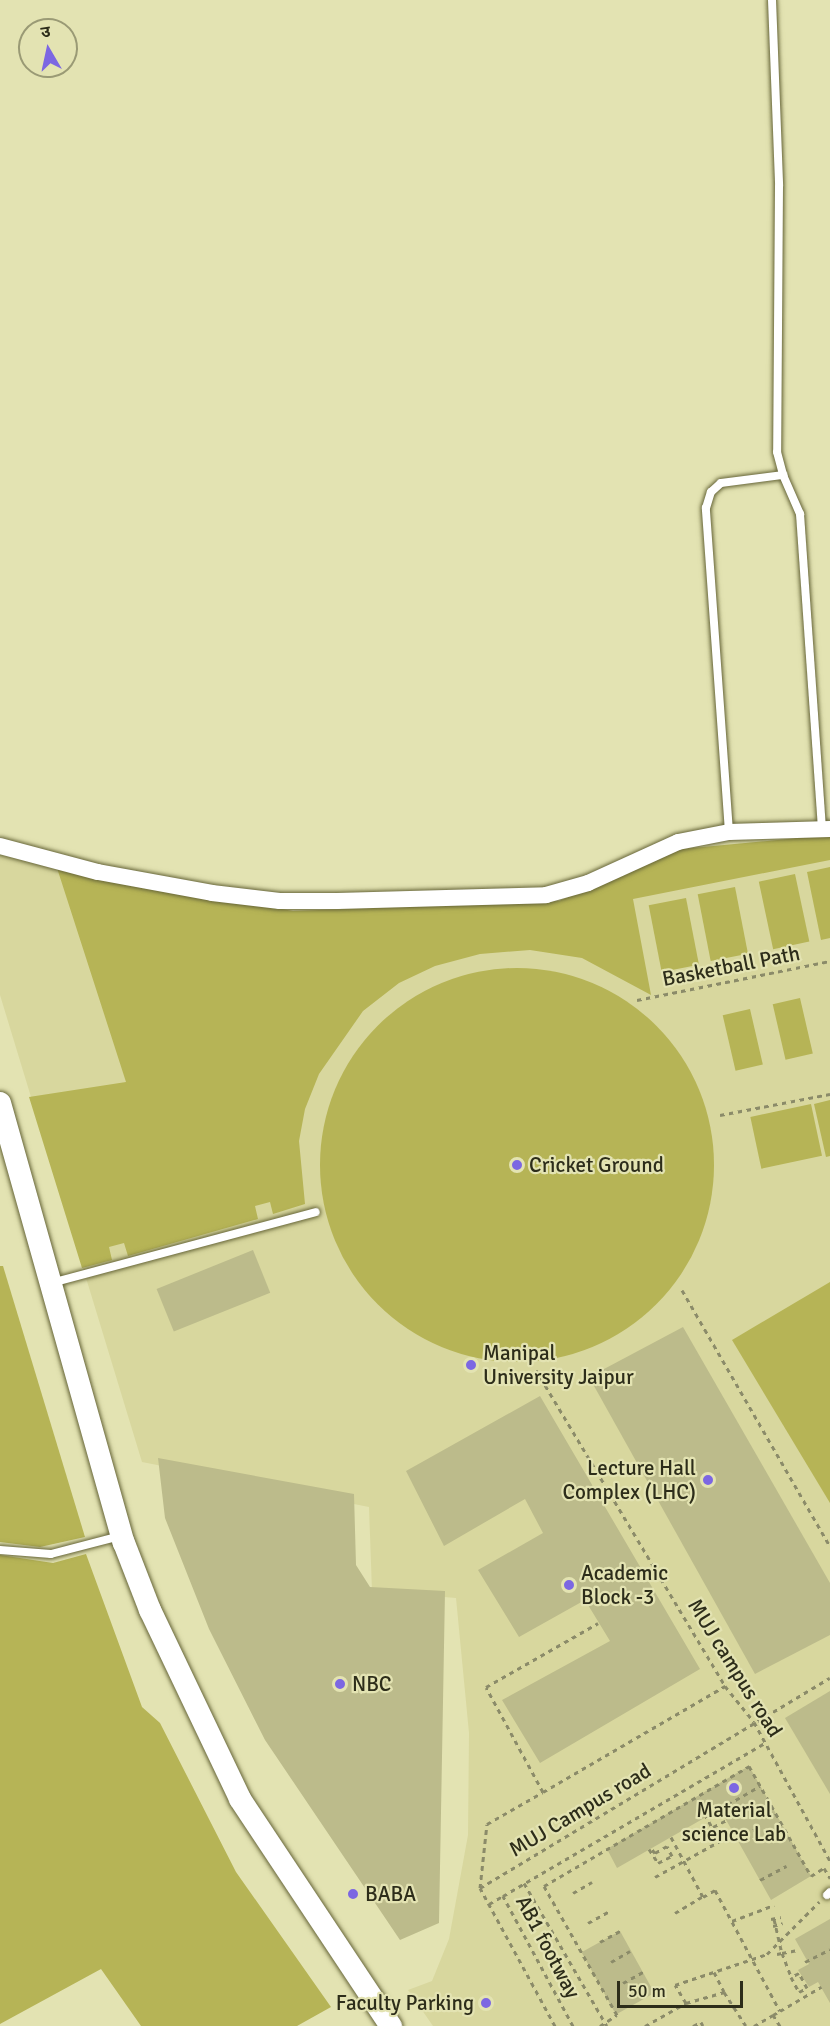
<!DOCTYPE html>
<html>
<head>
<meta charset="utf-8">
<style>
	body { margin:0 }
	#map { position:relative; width:830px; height:2026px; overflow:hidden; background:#e3e3b2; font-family:Signika,"Noto Sans Devanagari",sans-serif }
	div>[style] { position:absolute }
	.built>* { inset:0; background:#d8d79e }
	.green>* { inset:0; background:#b6b456; transform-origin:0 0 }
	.round { border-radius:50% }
	.building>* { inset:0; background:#bcbb8b; transform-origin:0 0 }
	.path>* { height:3px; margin-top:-1.5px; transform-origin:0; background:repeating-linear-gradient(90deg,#8b8b69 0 4.5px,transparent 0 9px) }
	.roads { filter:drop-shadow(0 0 2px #666538) drop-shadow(0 0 2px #666538) }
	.lane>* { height:8px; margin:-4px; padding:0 4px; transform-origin:4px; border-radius:4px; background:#fff }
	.street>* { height:16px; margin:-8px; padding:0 8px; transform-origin:8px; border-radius:8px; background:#fff }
	.secondary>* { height:22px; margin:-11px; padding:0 11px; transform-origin:11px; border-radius:11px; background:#fff }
	.dots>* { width:16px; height:16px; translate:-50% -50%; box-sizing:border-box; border:3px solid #e3e3b2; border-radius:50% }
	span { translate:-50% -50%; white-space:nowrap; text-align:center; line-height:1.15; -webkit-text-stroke:4.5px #e3e3b2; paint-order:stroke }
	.street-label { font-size:21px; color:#2d2d1a }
	.poi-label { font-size:21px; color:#2d2d1a }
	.left { translate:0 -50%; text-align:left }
	.right { translate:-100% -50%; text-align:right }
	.north { position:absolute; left:18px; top:18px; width:60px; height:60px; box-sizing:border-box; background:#e3e3b2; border:2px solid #9a9a75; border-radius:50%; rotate:351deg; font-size:16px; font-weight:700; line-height:24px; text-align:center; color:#2d2d1a }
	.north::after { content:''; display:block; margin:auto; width:21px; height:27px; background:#7c67e2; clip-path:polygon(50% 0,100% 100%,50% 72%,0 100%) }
	.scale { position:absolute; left:617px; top:1981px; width:126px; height:27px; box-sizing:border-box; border:3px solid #2d2d1a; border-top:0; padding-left:8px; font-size:18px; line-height:21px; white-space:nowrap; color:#2d2d1a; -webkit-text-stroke:4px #e3e3b2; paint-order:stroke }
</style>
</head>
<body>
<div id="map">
	<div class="built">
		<div style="clip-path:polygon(830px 835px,830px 2026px,433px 2026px,408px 1990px,432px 1981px,449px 1939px,468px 1835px,469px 1733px,456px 1598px,372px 1591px,369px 1507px,142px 1462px,0 995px,0 855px,171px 891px,293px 911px,559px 901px,682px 849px)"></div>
	</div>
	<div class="green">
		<div style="clip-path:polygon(830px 835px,830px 860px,633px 899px,651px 995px,582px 958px,530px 950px,480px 954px,435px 966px,399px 983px,363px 1011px,319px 1074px,305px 1109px,299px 1141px,305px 1204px,273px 1214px,270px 1202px,255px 1206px,258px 1219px,128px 1256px,124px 1243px,109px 1247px,112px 1260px,82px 1268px,29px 1097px,126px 1082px,57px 868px,293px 911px,559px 901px,682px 849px)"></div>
		<div style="clip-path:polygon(830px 867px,830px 938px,821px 940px,807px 872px)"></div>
		<div style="left:795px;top:874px;width:69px;height:37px;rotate:78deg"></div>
		<div style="left:735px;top:887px;width:68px;height:38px;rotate:79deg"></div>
		<div style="left:686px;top:898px;width:68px;height:38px;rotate:79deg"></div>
		<div class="round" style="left:320px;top:968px;width:394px;height:394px"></div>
		<div style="left:800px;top:998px;width:57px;height:28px;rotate:77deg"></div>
		<div style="left:750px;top:1009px;width:57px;height:28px;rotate:77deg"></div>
		<div style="clip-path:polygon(830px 1100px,830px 1156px,826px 1157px,814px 1104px)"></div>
		<div style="left:811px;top:1104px;width:53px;height:62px;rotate:78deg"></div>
		<div style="clip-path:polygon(0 1266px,3px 1266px,85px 1537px,40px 1547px,0 1542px)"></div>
		<div style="clip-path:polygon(830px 1282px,830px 1503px,732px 1340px)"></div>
		<div style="clip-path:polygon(86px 1554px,142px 1707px,160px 1723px,236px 1872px,331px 2007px,297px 2026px,141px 2026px,101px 1969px,0 2024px,0 1555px,53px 1563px)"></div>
	</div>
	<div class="building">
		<div style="left:253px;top:1250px;width:46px;height:104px;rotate:68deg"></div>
		<div style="clip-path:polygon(683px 1327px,830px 1583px,830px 1635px,755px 1674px,589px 1377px)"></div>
		<div style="clip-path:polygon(540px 1396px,700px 1669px,540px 1763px,502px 1700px,610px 1641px,585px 1600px,519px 1637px,478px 1570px,543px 1533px,525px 1499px,444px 1546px,406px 1471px)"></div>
		<div style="clip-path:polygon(158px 1458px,354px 1494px,356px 1565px,370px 1587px,445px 1591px,439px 1923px,400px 1940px,265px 1740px,209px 1629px,165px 1518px)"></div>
		<div style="clip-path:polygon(830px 1691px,830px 1794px,785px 1718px)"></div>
		<div style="clip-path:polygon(749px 1766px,811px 1876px,771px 1900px,720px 1809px,617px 1868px,607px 1849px)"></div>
		<div style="clip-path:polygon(830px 1919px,830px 2003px,818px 1982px,809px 1987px,798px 1970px,809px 1964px,795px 1939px)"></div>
		<div style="left:620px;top:1931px;width:71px;height:44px;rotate:61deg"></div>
	</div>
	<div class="path">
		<div style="left:637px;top:1000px;width:197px;rotate:-11.4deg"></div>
		<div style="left:720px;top:1115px;width:112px;rotate:-10.8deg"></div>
		<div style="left:682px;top:1290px;width:296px;rotate:60deg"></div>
		<div style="left:536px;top:1370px;width:368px;rotate:59.1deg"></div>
		<div style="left:725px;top:1686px;width:46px;rotate:51.1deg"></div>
		<div style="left:754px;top:1722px;width:158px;rotate:61.3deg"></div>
		<div style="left:543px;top:1792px;width:211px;rotate:-30.2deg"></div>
		<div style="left:720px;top:1809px;width:46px;rotate:-29.9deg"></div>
		<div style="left:713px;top:1827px;width:16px;rotate:-27deg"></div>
		<div style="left:671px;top:1837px;width:68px;rotate:61.9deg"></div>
		<div style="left:703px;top:1897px;width:14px;rotate:-30deg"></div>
		<div style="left:715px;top:1890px;width:137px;rotate:61.8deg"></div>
		<div style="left:780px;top:2011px;width:48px;rotate:-30.3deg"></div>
		<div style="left:737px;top:1839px;width:26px;rotate:-28deg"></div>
		<div style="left:649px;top:1849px;width:17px;rotate:57deg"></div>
		<div style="left:658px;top:1863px;width:16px;rotate:-27deg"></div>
		<div style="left:672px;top:1856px;width:11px;rotate:-117deg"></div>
		<div style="left:667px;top:1846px;width:14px;rotate:150deg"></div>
		<div style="left:655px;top:1853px;width:6px;rotate:-129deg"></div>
		<div style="left:655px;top:1877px;width:74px;rotate:-29deg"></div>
		<div style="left:720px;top:1841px;width:28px;rotate:-120deg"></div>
		<div style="left:760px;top:1880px;width:30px;rotate:-28deg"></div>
		<div style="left:524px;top:1883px;width:165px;rotate:59.9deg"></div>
		<div style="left:480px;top:1888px;width:64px;rotate:-83.8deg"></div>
		<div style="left:487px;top:1824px;width:64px;rotate:-29.7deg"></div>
		<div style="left:543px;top:1792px;width:119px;rotate:-118.5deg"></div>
		<div style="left:486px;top:1687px;width:129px;rotate:-29.7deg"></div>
		<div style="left:573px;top:1893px;width:22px;rotate:-30deg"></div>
		<div style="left:489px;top:1904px;width:16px;rotate:-30deg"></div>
		<div style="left:675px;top:1913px;width:31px;rotate:-31deg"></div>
		<div style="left:771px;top:1919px;width:10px;rotate:-11deg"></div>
		<div style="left:774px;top:1919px;width:35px;rotate:77deg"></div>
		<div style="left:782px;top:1953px;width:16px;rotate:-11deg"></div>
		<div style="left:732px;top:1921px;width:45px;rotate:-20.9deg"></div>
		<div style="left:588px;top:1923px;width:23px;rotate:-29deg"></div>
		<div style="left:773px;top:1926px;width:10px;rotate:-17deg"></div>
		<div style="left:600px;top:1942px;width:23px;rotate:-29deg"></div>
		<div style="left:777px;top:1954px;width:5px;rotate:-11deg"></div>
		<div style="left:782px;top:1953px;width:26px;rotate:69deg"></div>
		<div style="left:791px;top:1977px;width:17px;rotate:62deg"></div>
		<div style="left:799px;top:1992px;width:9px;rotate:-27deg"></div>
		<div style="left:807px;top:1988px;width:17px;rotate:-118deg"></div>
		<div style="left:799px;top:1973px;width:9px;rotate:153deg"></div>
		<div style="left:611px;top:1962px;width:22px;rotate:-30deg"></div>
		<div style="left:805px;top:1962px;width:28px;rotate:-27deg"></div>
		<div style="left:714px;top:1972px;width:22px;rotate:63deg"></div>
		<div style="left:623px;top:1983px;width:23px;rotate:-29deg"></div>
		<div style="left:686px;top:2003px;width:40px;rotate:-16deg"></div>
		<div style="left:724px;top:1992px;width:40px;rotate:57.1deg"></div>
		<div style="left:555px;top:2026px;width:157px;rotate:-118.5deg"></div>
		<div style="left:480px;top:1888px;width:408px;rotate:-31deg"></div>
		<div style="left:573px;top:2026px;width:148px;rotate:-118.3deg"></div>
		<div style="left:503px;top:1896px;width:303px;rotate:-30.3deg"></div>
		<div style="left:600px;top:2026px;width:20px;rotate:-33deg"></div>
		<div style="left:617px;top:2015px;width:148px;rotate:-119.5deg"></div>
		<div style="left:544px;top:1886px;width:238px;rotate:-30.3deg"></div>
		<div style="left:749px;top:1766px;width:126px;rotate:60.6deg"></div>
		<div style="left:811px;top:1876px;width:15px;rotate:-32deg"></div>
		<div style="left:824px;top:1868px;width:12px;rotate:59deg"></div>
		<div style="left:645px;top:2026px;width:47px;rotate:-29.3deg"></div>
		<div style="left:686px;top:2003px;width:21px;rotate:-121deg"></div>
		<div style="left:675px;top:1985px;width:97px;rotate:-18.6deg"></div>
		<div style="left:767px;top:1954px;width:74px;rotate:-45deg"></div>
		<div style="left:693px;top:2026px;width:9px;rotate:-27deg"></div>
		<div style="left:701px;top:2022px;width:4px;rotate:63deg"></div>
		<div style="left:754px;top:2026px;width:22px;rotate:-30deg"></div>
		<div style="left:780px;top:2026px;width:13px;rotate:-122deg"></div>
		<div style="left:773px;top:2015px;width:8px;rotate:-30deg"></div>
	</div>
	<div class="roads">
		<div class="lane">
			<div style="left:772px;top:0;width:186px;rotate:87.8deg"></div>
			<div style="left:779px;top:186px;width:266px;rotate:90.4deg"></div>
			<div style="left:777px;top:452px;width:24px;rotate:75deg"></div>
			<div style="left:783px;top:475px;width:43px;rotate:66.4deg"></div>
			<div style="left:800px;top:514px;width:316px;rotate:86deg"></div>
			<div style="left:729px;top:832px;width:325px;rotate:-94.1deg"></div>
			<div style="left:706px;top:508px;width:17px;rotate:-73deg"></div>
			<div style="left:711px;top:492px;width:13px;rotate:-42deg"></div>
			<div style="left:721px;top:483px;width:63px;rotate:-7.4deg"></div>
			<div style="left:51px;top:1283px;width:274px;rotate:-15deg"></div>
			<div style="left:0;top:1550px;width:51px;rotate:4.5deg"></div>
			<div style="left:51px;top:1554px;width:71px;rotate:-14.6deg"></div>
			<div style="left:827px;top:1895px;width:4px;rotate:-45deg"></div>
		</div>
		<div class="street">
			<div style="left:0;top:846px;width:101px;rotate:14.9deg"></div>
			<div style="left:98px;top:872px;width:116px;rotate:10.4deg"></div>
			<div style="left:212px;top:893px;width:68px;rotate:6.7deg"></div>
			<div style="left:280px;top:901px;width:57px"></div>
			<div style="left:337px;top:901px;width:209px;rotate:-1.6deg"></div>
			<div style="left:546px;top:895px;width:44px;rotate:-15.9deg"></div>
			<div style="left:588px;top:883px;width:99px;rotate:-24.5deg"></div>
			<div style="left:678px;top:842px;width:52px;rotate:-11.1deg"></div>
			<div style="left:729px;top:832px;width:101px;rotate:-1.7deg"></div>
		</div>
		<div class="secondary">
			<div style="left:0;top:1103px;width:457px;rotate:74.3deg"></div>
			<div style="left:124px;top:1543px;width:72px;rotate:68.8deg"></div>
			<div style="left:150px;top:1610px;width:209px;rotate:64.5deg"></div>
			<div style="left:240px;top:1799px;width:273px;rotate:56.4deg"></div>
		</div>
	</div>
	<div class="dots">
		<div style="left:517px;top:1165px;background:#7c67e2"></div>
		<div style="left:471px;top:1365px;background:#7c67e2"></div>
		<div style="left:708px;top:1480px;background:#7c67e2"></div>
		<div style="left:569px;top:1585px;background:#7c67e2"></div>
		<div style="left:340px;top:1684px;background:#7c67e2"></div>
		<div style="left:734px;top:1788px;background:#7c67e2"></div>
		<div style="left:353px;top:1894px;background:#7c67e2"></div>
		<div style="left:486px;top:2003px;background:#7c67e2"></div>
	</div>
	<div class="street-label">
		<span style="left:731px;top:966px;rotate:-11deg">Basketball Path</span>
		<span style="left:735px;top:1668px;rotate:58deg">MUJ campus road</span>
		<span style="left:580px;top:1810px;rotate:-31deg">MUJ Campus road</span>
		<span style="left:548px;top:1947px;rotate:62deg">AB1 footway</span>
	</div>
	<div class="poi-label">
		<span class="left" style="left:529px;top:1165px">Cricket Ground</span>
		<span class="left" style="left:483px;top:1365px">Manipal<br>University Jaipur</span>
		<span class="right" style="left:696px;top:1480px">Lecture Hall<br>Complex (LHC)</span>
		<span class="left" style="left:581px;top:1585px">Academic<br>Block -3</span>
		<span class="left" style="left:352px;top:1684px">NBC</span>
		<span style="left:734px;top:1822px">Material<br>science Lab</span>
		<span class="left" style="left:365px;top:1894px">BABA</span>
		<span class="right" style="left:474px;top:2003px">Faculty Parking</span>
	</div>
	<div class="north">उ</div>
	<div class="scale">50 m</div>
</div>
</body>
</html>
